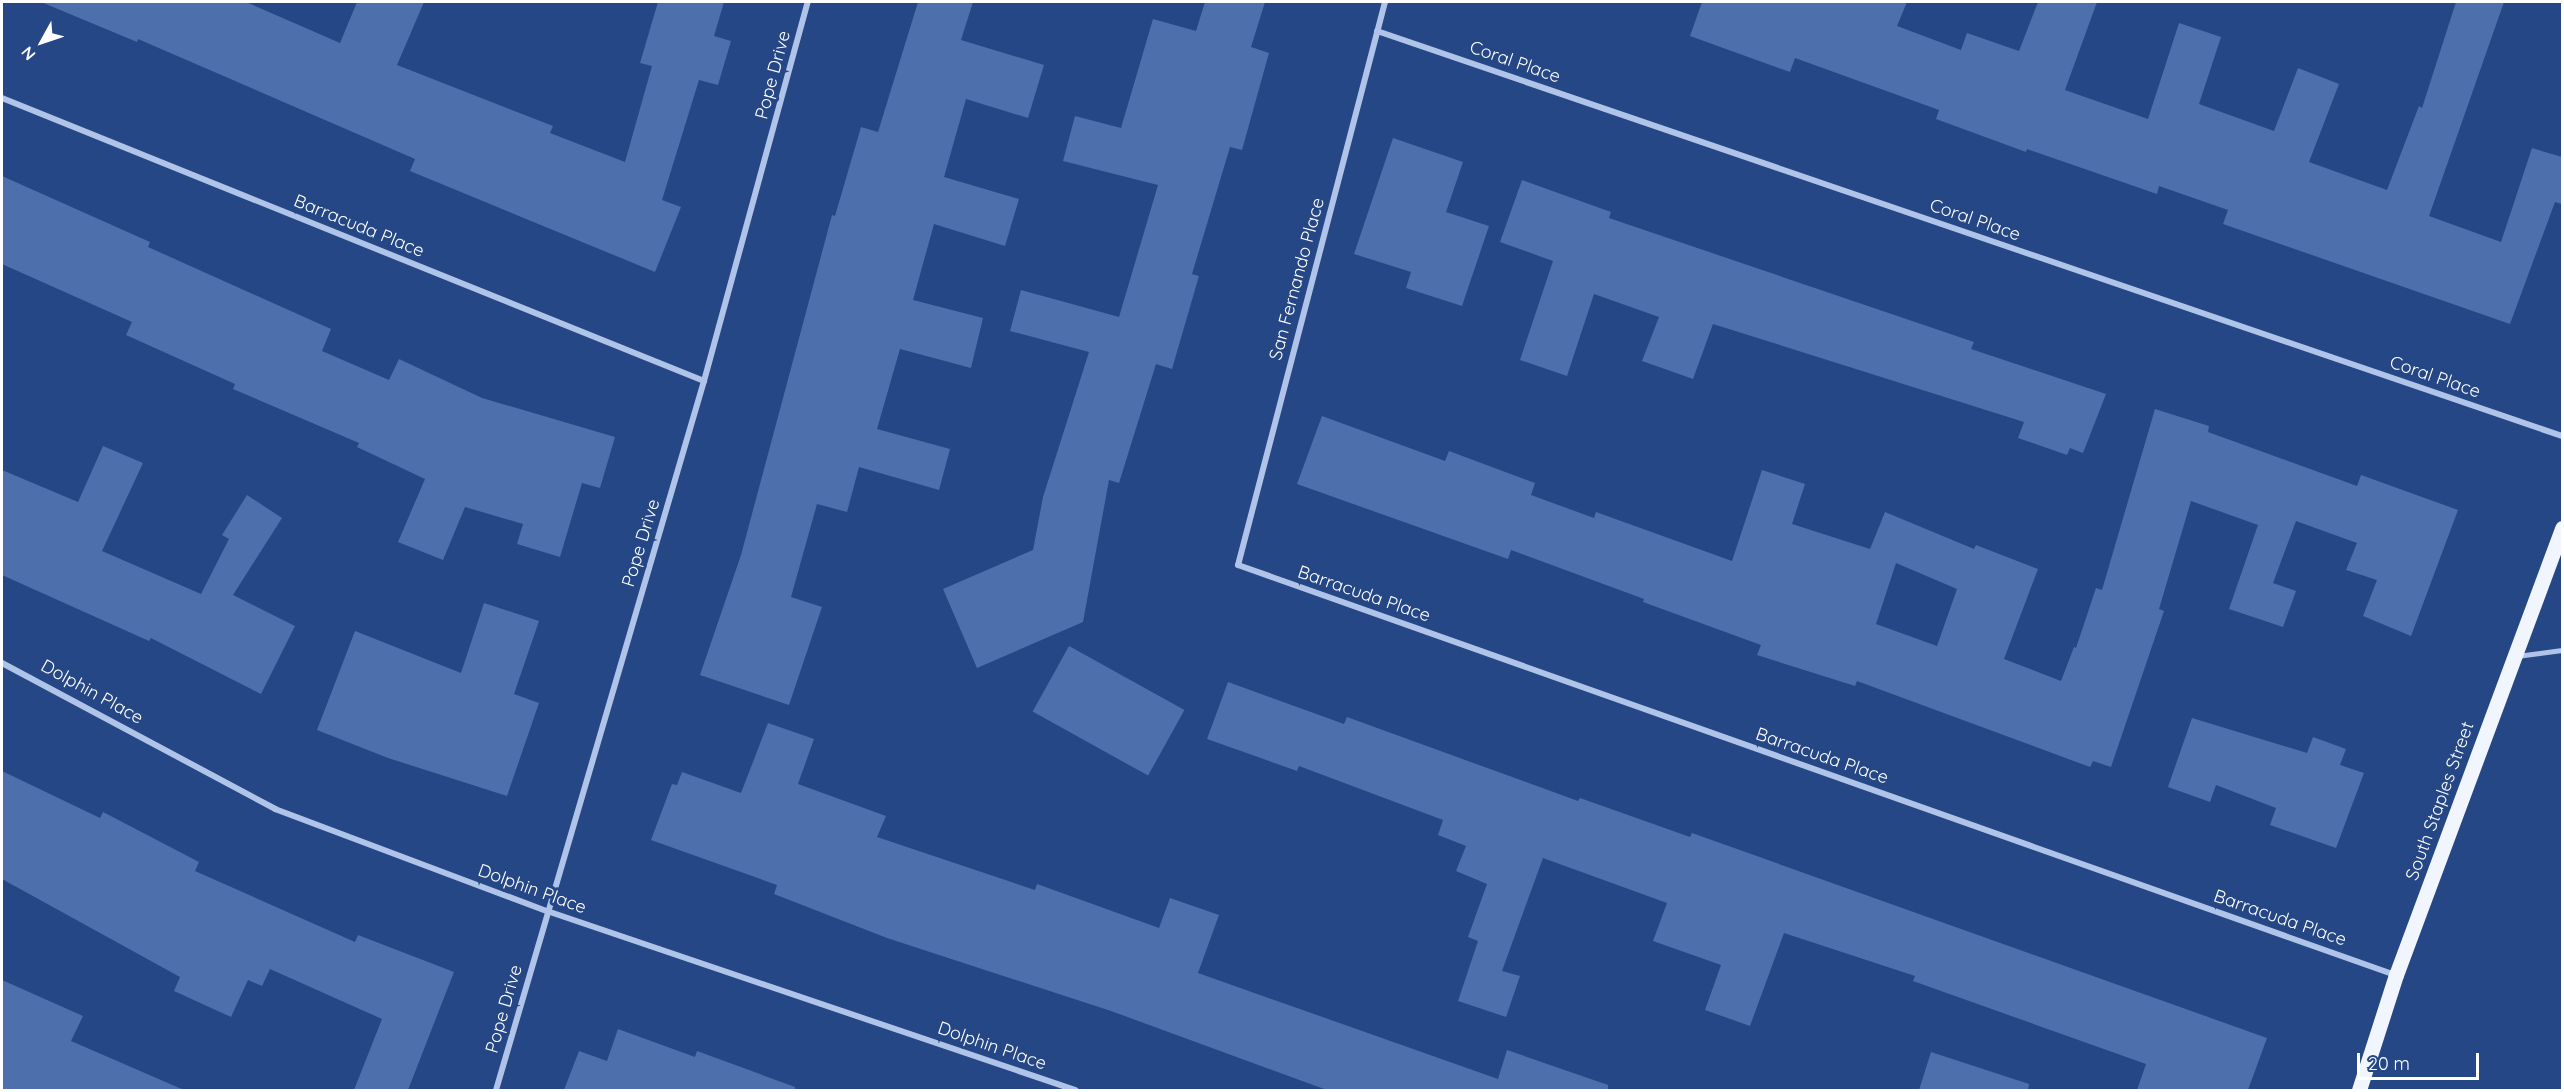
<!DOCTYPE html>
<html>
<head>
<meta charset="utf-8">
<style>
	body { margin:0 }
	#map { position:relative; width:2564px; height:1092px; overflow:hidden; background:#254785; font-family:Quicksand,sans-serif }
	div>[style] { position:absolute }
	.building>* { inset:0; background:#4d70ac; transform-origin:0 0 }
	.service>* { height:4.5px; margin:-2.25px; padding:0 2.25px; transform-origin:2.25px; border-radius:2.25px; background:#afc4e8 }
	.minor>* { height:6px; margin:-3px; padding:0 3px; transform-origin:3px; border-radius:3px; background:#afc4e8 }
	.primary>* { height:15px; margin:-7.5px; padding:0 7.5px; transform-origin:7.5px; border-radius:7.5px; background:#f1f5fe }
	span { translate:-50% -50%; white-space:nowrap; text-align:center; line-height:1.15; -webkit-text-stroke:6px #254785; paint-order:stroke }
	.street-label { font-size:18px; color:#fff }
	.frame { position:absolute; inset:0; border:3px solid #fff; pointer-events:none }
	.north { position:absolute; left:12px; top:12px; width:60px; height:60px; -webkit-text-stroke:4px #254785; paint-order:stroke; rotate:230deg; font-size:16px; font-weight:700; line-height:24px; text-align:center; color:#fff }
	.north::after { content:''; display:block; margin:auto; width:21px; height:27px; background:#fff; clip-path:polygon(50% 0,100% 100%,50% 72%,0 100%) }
	.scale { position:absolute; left:2357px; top:1053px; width:122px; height:27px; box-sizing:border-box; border:3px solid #fff; border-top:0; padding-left:8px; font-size:18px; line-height:21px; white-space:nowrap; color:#fff; -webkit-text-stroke:4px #254785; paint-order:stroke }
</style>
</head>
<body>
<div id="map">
	<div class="building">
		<div style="clip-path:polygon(41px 2px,246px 2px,340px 43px,357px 2px,424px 2px,397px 65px,553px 126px,550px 133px,625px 162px,652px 66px,640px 63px,658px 2px,724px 2px,714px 36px,731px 41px,718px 85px,699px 80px,662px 200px,681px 207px,655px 272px,410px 171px,415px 159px,138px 39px,137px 42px)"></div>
		<div style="clip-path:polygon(918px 2px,973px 2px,961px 40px,1044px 65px,1028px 118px,966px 99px,944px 177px,1019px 199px,1005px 246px,934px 224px,913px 300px,983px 318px,971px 368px,900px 349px,877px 429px,950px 449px,939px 490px,859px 467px,847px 512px,817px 504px,791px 597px,822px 607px,789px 705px,700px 675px,741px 555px,832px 215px,835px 216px,861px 127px,878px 132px)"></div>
		<div style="clip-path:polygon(1205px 2px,1265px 2px,1251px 47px,1269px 53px,1242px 150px,1230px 147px,1192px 274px,1199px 276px,1172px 369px,1156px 364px,1119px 483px,1109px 480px,1083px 622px,977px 668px,943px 589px,1033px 550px,1043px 497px,1089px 352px,1010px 331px,1021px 290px,1119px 317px,1158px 185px,1063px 161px,1075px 116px,1121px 128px,1153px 19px,1196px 31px)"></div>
		<div style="clip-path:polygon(1702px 2px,1907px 2px,1897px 26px,1961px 50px,1967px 33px,2019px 51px,2038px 2px,2097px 2px,2065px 90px,2148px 119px,2179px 23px,2221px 37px,2199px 104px,2274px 131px,2298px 68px,2339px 84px,2309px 162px,2387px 190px,2419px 106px,2422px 108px,2456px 2px,2504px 2px,2429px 216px,2501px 242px,2532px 148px,2562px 157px,2562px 204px,2555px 202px,2510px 324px,2223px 224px,2228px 210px,2159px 186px,2157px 194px,2027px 149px,2026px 152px,1936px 119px,1939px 110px,1795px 58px,1790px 72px,1690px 36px)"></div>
		<div style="clip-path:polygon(1393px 138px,1463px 162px,1446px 212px,1489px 226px,1462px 306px,1406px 288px,1411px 272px,1354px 254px)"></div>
		<div style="clip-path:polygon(2px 176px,150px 242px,148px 247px,331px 329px,322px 351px,389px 380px,399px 359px,482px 398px,615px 437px,600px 488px,582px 483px,560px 557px,517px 544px,523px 524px,465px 507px,443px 560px,398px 542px,425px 479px,357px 447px,359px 443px,233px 389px,235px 384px,126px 335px,132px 322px,2px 264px)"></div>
		<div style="clip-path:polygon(1522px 180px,1611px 212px,1609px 218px,1974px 342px,1971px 349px,2106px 394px,2083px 453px,2070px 448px,2067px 455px,2018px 438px,2024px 422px,1713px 324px,1693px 379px,1642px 361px,1659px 317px,1594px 294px,1567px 376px,1520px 360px,1553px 261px,1500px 242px)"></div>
		<div style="clip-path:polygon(evenodd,2155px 409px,2209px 426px,2208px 432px,2357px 486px,2361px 475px,2458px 510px,2411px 636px,2363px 616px,2377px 580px,2346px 570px,2357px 543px,2296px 521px,2273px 583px,2296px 591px,2283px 627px,2229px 609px,2258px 525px,2191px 501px,2159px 609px,2164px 611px,2111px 767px,2093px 761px,2090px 767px,1857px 681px,1855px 686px,1757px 655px,1761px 645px,1643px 602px,1644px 599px,1511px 550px,1508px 559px,1297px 484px,1322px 416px,1445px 461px,1449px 451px,1535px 483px,1531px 495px,1594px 518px,1596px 512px,1732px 561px,1762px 470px,1805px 484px,1792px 524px,1870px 549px,1885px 512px,1974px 549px,1976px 545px,2038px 569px,2004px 659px,2061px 681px,2074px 647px,2076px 648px,2096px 588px,2102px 590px,2155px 409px,1896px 563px,1957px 589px,1937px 646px,1876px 624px,1896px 563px)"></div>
		<div style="clip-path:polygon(103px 446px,143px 463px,102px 551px,201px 594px,229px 539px,222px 535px,247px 495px,282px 518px,233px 595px,295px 626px,261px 694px,151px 638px,149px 641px,2px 575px,2px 470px,78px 502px)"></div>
		<div style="clip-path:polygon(484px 603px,539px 621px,514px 694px,539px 703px,507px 796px,388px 758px,317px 730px,355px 631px,461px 673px)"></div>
		<div style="left:1069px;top:646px;width:132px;height:75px;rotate:29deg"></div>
		<div style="clip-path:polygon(1228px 682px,1344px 724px,1347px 717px,1578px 801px,1580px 798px,1690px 837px,1692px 833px,2267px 1038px,2248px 1090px,2137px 1090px,2146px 1064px,1913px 981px,1915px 976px,1784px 933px,1750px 1026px,1705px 1010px,1721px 965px,1653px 941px,1667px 903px,1543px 858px,1502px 971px,1520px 976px,1506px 1017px,1458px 1001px,1478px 941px,1468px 937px,1487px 884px,1456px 871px,1466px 846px,1438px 835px,1443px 820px,1299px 766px,1297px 771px,1207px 739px)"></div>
		<div style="clip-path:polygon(2192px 718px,2307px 753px,2313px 737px,2346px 749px,2340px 765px,2364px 773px,2336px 848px,2270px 825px,2276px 808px,2216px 785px,2210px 802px,2168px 787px)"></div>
		<div style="clip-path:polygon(768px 723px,814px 739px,798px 784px,886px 816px,877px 837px,1035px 890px,1037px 884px,1159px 928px,1170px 898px,1219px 915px,1198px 973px,1498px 1079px,1507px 1050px,1608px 1085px,1608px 1090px,1327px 1090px,1111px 1011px,887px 938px,774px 894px,777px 885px,651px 840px,672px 784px,677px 785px,682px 772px,741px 793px)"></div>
		<div style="clip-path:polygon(2px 771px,100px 818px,103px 812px,199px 862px,195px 871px,355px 942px,358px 935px,454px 972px,408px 1090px,354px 1090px,382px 1019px,270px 969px,262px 986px,248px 980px,231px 1017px,174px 991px,180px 977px,2px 879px)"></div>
		<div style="clip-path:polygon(2px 980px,83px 1016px,71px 1041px,184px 1090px,2px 1090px)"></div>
		<div style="clip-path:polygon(618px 1029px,695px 1057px,697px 1051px,795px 1087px,795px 1090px,564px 1090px,579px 1051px,607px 1061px)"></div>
		<div style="clip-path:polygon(1931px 1052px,2029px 1084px,2028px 1090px,1919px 1090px)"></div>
	</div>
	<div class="service">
		<div style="left:2517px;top:656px;width:45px;rotate:-7.6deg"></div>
	</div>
	<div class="minor">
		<div style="left:1385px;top:2px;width:582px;rotate:104.63deg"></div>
		<div style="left:1238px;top:565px;width:1227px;rotate:19.51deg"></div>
		<div style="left:1377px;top:31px;width:1252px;rotate:18.87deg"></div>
		<div style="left:2px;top:98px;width:757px;rotate:21.96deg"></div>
		<div style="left:2px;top:663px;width:310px;rotate:28.1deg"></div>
		<div style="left:275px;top:809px;width:290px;rotate:20.6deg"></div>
		<div style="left:547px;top:911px;width:558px;rotate:18.73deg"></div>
		<div style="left:496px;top:1090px;width:739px;rotate:-73.65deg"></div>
		<div style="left:704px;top:381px;width:393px;rotate:-74.7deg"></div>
	</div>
	<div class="primary">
		<div style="left:2359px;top:1090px;width:121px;rotate:-72.2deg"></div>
		<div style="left:2396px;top:975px;width:477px;rotate:-69.6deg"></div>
	</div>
	<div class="street-label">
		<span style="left:1515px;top:62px;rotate:19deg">Coral Place</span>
		<span style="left:773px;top:75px;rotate:-75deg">Pope Drive</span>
		<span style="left:1975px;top:220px;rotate:19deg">Coral Place</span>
		<span style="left:359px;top:226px;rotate:22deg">Barracuda Place</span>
		<span style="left:1297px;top:279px;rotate:-75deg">San Fernando Place</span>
		<span style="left:2435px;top:377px;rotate:19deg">Coral Place</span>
		<span style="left:641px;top:543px;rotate:-73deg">Pope Drive</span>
		<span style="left:1364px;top:594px;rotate:19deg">Barracuda Place</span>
		<span style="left:92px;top:692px;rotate:29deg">Dolphin Place</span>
		<span style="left:1822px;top:756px;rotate:19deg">Barracuda Place</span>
		<span style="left:2440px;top:801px;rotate:-70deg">South Staples Street</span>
		<span style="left:532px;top:889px;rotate:20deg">Dolphin Place</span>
		<span style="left:2280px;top:918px;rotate:19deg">Barracuda Place</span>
		<span style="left:504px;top:1009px;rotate:-74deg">Pope Drive</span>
		<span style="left:992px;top:1046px;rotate:19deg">Dolphin Place</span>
	</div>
	<div class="frame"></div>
	<div class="north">N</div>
	<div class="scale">20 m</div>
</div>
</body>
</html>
